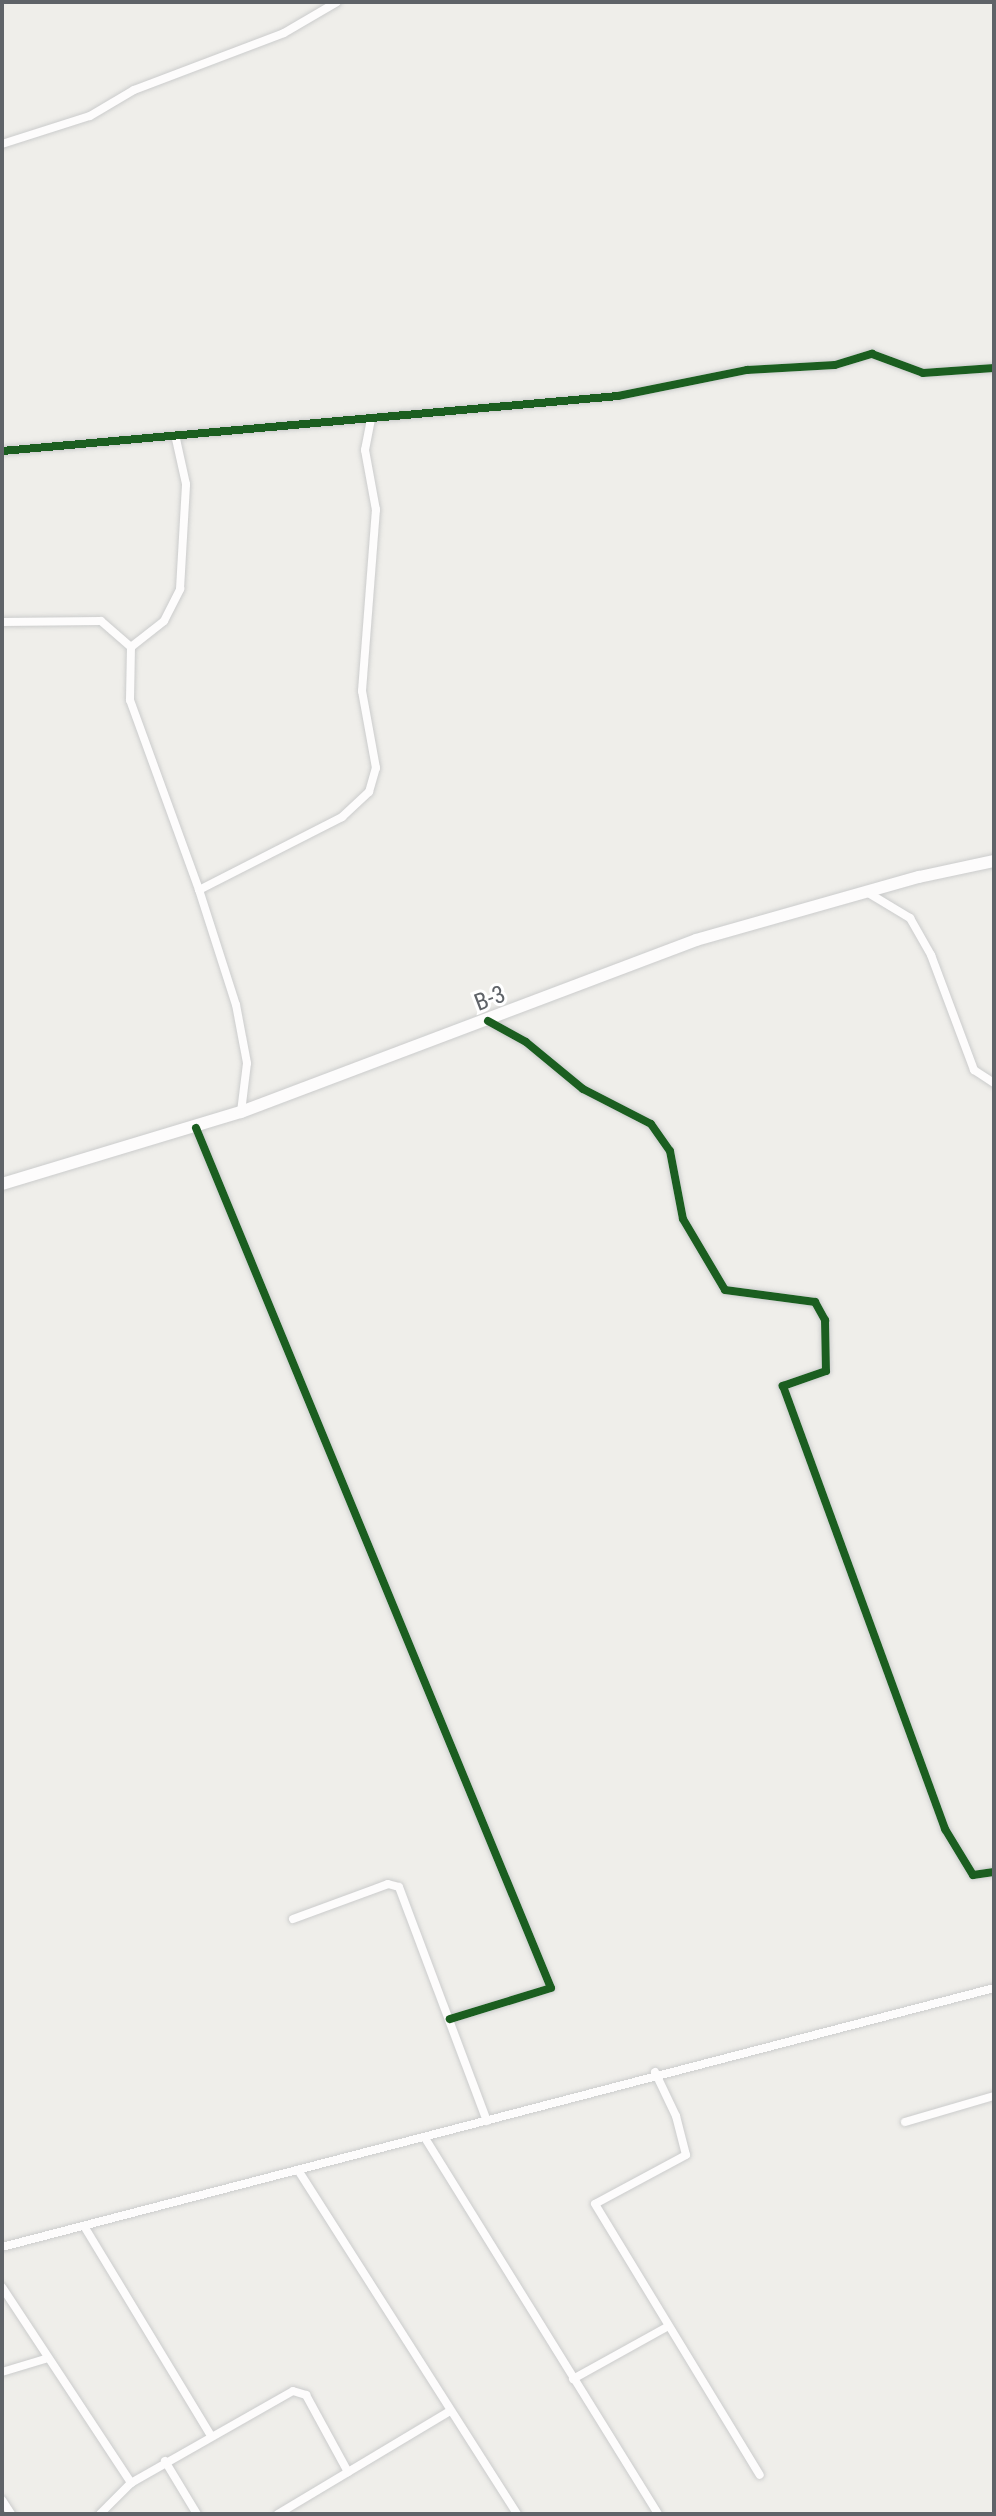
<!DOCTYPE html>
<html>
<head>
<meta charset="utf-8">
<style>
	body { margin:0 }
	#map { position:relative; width:996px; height:2516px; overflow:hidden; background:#efeeea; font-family:"Roboto Condensed",sans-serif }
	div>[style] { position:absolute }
	.roads { filter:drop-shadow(0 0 2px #cbcccc) drop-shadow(0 0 2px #cbcccc) }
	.street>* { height:8px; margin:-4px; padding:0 4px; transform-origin:4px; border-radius:4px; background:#fdfcfc }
	.secondary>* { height:12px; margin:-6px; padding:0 6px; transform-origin:6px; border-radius:6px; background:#fdfcfc }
	.cycleway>* { height:8px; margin:-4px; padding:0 4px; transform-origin:4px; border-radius:4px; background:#1b5e20 }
	span { translate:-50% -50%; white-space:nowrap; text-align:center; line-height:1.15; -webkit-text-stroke:6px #fff; paint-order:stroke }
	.street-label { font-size:24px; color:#5f6368 }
	.frame { position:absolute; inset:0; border:4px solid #5f6368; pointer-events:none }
</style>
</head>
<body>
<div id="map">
	<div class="roads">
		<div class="street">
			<div style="left:2px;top:144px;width:92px;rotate:-17.7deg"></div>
			<div style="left:90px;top:116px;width:51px;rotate:-30.6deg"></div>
			<div style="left:134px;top:90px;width:160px;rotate:-20.8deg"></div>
			<div style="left:284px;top:33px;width:61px;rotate:-30.3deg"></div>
			<div style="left:2px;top:451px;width:618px;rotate:-5.1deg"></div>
			<div style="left:618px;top:396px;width:132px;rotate:-11.4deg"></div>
			<div style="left:747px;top:370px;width:88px;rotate:-3.3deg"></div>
			<div style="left:835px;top:365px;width:39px;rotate:-17deg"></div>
			<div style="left:872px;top:354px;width:54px;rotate:20.4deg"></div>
			<div style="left:923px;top:373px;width:71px;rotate:-4deg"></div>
			<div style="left:2px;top:622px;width:99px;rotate:-0.6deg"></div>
			<div style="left:101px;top:621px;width:40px;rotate:41deg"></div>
			<div style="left:131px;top:647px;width:53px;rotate:91.1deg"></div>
			<div style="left:130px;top:700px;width:202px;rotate:70deg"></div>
			<div style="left:131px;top:647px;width:42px;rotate:-38.2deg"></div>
			<div style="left:164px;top:621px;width:36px;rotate:-63deg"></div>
			<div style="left:180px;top:589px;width:105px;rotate:-86.7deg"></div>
			<div style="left:186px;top:484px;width:46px;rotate:-102.5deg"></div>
			<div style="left:870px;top:894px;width:47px;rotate:31deg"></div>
			<div style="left:910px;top:918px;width:43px;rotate:60.4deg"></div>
			<div style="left:931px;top:955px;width:123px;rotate:69.5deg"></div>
			<div style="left:974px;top:1070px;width:24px;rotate:33deg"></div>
			<div style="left:488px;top:1021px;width:43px;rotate:28.9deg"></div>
			<div style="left:526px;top:1042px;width:74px;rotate:39.5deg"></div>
			<div style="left:583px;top:1089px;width:76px;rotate:27.2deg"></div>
			<div style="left:651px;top:1124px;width:33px;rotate:55deg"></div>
			<div style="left:670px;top:1151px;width:69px;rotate:79.2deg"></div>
			<div style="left:683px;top:1219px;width:82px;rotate:59.4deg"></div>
			<div style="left:725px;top:1290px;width:91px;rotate:7.6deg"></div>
			<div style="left:815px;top:1302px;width:21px;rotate:61deg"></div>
			<div style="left:825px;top:1320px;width:51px;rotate:88.9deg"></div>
			<div style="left:826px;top:1371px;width:46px;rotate:160.8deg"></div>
			<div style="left:783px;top:1386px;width:472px;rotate:69.9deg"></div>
			<div style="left:945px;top:1829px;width:54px;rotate:58.7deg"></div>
			<div style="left:973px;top:1875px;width:21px;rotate:-8deg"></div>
			<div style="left:241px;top:1112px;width:49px;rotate:-83deg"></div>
			<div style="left:247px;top:1063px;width:59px;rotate:-100.7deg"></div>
			<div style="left:236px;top:1005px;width:121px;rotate:-107.8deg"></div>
			<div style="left:199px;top:890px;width:161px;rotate:-27deg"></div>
			<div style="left:342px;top:817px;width:37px;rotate:-43deg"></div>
			<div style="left:369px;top:792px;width:25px;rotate:-74deg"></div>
			<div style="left:376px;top:768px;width:78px;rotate:-100.3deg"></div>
			<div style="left:362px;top:691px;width:182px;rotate:-85.6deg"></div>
			<div style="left:376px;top:510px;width:61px;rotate:-100.4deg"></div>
			<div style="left:365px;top:450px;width:33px;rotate:-79deg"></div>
			<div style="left:196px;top:1128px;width:930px;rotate:67.57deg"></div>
			<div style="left:551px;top:1988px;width:106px;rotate:162.9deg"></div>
			<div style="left:293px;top:1919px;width:101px;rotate:-20.2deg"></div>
			<div style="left:388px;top:1884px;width:11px;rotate:15deg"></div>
			<div style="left:399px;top:1887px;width:250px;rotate:69.4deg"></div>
			<div style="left:655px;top:2072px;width:49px;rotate:64.5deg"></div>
			<div style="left:676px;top:2116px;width:40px;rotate:75.6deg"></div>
			<div style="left:686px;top:2155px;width:103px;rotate:151.7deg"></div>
			<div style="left:595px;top:2204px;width:317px;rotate:58.7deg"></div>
			<div style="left:905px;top:2122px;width:93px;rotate:-16.3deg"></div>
			<div style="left:425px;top:2138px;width:442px;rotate:58.2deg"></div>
			<div style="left:298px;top:2170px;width:408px;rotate:57.5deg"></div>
			<div style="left:84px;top:2226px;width:245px;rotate:58.8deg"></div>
			<div style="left:2px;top:2247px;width:1025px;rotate:-14.63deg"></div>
			<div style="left:2px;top:2287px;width:235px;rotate:56.6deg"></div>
			<div style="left:2px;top:2372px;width:45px;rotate:-16.8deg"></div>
			<div style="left:573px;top:2379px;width:107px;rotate:-29deg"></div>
			<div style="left:165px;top:2461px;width:62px;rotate:58.9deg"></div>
			<div style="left:2px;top:2500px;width:17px;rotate:57deg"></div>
			<div style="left:100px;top:2514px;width:44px;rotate:-45deg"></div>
			<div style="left:131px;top:2483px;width:186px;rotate:-29.6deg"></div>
			<div style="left:293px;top:2391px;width:14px;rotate:17deg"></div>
			<div style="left:306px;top:2395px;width:88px;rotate:61.4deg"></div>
			<div style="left:278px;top:2514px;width:200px;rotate:-30.9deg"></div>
		</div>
		<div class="secondary">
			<div style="left:2px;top:1184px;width:250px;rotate:-16.8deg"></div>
			<div style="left:241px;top:1112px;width:486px;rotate:-20.7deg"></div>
			<div style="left:696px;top:940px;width:232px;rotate:-15.8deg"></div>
			<div style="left:919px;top:877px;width:77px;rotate:-12deg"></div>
		</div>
	</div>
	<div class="cycleway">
		<div style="left:2px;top:451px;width:618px;rotate:-5.1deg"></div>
		<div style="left:618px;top:396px;width:132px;rotate:-11.4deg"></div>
		<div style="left:747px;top:370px;width:88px;rotate:-3.3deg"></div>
		<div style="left:835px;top:365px;width:39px;rotate:-17deg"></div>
		<div style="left:872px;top:354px;width:54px;rotate:20.4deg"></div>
		<div style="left:923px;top:373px;width:71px;rotate:-4deg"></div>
		<div style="left:488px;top:1021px;width:43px;rotate:28.9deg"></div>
		<div style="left:526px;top:1042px;width:74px;rotate:39.5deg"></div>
		<div style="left:583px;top:1089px;width:76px;rotate:27.2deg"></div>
		<div style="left:651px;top:1124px;width:33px;rotate:55deg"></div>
		<div style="left:670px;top:1151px;width:69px;rotate:79.2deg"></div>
		<div style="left:683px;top:1219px;width:82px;rotate:59.4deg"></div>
		<div style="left:725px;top:1290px;width:91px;rotate:7.6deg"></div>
		<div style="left:815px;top:1302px;width:21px;rotate:61deg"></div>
		<div style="left:825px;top:1320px;width:51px;rotate:88.9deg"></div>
		<div style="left:826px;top:1371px;width:46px;rotate:160.8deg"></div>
		<div style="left:783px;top:1386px;width:472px;rotate:69.9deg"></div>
		<div style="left:945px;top:1829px;width:54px;rotate:58.7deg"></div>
		<div style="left:973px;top:1875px;width:21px;rotate:-8deg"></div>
		<div style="left:196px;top:1128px;width:930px;rotate:67.57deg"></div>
		<div style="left:551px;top:1988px;width:106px;rotate:162.9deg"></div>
	</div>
	<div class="street-label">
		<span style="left:490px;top:999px;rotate:-21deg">B-3</span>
	</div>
	<div class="frame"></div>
</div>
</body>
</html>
